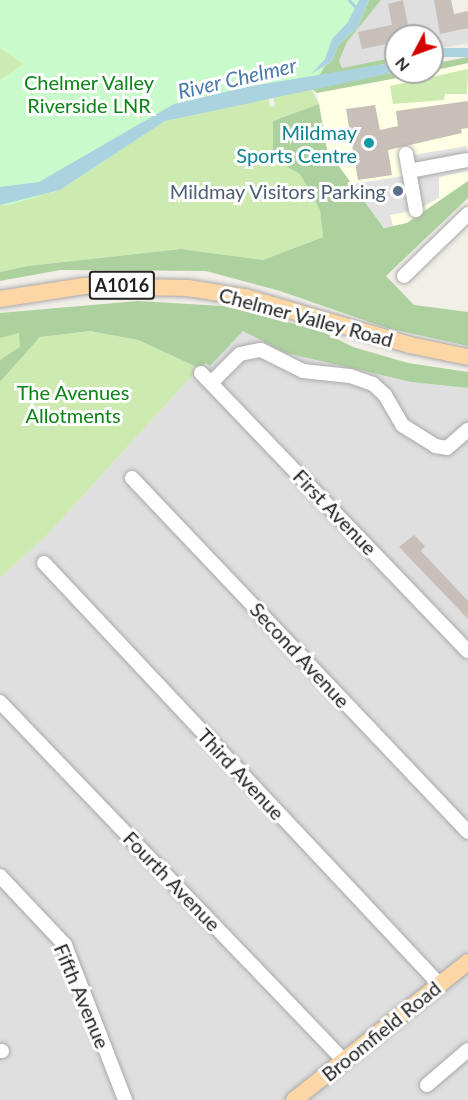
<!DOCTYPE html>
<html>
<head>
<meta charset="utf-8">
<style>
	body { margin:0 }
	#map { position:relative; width:468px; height:1100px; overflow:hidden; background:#f2efe9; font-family:Lato,sans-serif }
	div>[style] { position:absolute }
	.residential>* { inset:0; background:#e0dfdf }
	.education>* { inset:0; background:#ffffe5 }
	.grass>* { inset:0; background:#cdebb0 }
	.forest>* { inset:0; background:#add19e }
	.park>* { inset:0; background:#c8facc }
	.parking>* { inset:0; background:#e2e2e2 }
	.water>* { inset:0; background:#aad3df; transform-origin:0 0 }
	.stream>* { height:3px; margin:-1.5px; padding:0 1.5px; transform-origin:1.5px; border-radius:1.5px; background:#aad3df }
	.building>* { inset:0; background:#c7bfb8 }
	.roads { filter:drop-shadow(0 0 2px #a9a9a9) drop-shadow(0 0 2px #a9a9a9) }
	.minor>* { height:14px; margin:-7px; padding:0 7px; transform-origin:7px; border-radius:7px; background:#fff }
	.major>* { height:16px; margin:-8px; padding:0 8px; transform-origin:8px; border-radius:8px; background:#fcd6a4 }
	.dots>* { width:16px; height:16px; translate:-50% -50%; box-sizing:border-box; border:3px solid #fff; border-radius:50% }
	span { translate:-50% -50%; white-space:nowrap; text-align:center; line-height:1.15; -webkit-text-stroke:6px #fff; paint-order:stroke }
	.shield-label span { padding:2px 4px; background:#fff; border:2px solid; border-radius:4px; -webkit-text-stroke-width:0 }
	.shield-label { font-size:18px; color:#222; font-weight:700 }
	.park-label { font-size:20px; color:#0c8416 }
	.culture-label { font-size:20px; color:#0d838f }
	.right { translate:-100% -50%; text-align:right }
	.service-label { font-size:20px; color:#4e5e75 }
	.street-label { font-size:20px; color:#222 }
	.water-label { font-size:21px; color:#4a7aab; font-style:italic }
	.north { position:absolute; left:384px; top:24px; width:60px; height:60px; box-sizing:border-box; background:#fff; border:2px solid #a7a7a7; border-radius:50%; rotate:229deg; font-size:16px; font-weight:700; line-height:24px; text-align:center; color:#222 }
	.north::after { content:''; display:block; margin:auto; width:21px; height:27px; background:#d40000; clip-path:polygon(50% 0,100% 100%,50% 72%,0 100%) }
</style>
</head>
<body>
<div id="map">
	<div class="residential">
		<div style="clip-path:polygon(381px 0,451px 0,454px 14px,468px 11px,468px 43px,432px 50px,432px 36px,396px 36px,396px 57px,341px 68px,339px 61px,347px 42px)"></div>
		<div style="clip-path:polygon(243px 331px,286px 353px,410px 382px,468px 388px,468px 1100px,0 1100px,0 578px,49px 533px,199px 368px,206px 363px,210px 366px)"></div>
	</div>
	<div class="education">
		<div style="clip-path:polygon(468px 63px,468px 181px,407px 223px,384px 228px,327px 150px,317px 93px)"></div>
	</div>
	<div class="grass">
		<div style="clip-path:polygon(0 48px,24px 64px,0 80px)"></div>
		<div style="clip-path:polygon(468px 69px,467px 94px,445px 94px,444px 100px,393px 104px,390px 86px)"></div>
		<div style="clip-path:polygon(311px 88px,319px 104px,273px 121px,273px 158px,300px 174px,320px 210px,323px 237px,263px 260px,181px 249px,27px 266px,0 272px,0 205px,60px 190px,165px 121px,268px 96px,270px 107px,275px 106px,273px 95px)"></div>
		<div style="clip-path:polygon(90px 331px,138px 340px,199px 368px,49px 533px,0 578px,0 382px,40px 337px)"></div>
		<div style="clip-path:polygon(20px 332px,20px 348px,0 360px,0 338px)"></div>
	</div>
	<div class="forest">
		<div style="clip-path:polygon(369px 0,381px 0,347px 42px,339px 61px,342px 68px,396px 57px,396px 62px,308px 78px,332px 61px,339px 44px,358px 27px)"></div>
		<div style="clip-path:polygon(468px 57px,468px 63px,432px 71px,432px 64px)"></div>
		<div style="clip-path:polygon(396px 72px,429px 72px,317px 93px,311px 88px)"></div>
		<div style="clip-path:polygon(319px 104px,327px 150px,384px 228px,407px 223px,468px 181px,468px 198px,386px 276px,414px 305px,468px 312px,468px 346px,387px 328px,280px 291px,206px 271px,60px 270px,0 281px,0 272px,27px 266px,181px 249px,263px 260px,323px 237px,320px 210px,300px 174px,273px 159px,273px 121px)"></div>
		<div style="clip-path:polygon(138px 301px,222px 306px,258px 314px,321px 331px,353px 347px,408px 363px,468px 372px,468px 388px,411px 382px,286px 353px,243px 331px,210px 366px,206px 363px,199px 368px,138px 340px,90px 331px,40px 337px,0 382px,0 360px,20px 347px,19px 333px,0 338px,0 313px)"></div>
	</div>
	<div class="park">
		<div style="clip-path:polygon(0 0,369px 0,358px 27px,339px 44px,311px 88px,165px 121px,60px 190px,9px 205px,0 205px,0 80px,23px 64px,0 48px)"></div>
	</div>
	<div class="parking">
		<div style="clip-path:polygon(467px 146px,468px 171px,439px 177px,439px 198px,416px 210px,390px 215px,393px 226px,384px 228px,352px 184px,404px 176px,401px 157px)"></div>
	</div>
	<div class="water">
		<div style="clip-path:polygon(359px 0,369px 0,358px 27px,339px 44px,332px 61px,311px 74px,325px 59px,332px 39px,348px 22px)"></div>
		<div style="left:468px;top:48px;width:9px;height:37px;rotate:90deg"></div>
		<div style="clip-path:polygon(396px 62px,396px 72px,165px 121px,60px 190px,0 205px,0 187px,39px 182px,174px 104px,247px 87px)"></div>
	</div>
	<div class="stream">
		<div style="left:349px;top:0;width:11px;rotate:49deg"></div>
	</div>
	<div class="building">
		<div style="clip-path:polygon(403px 0,410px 36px,396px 36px,396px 42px,362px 49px,358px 32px,392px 25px,388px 4px)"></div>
		<div style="clip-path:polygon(434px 0,451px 0,454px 14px,468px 11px,468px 28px,440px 34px)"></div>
		<div style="clip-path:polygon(468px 101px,468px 128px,461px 129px,462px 133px,388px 150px,392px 175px,358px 180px,346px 109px,375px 105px,380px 130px,398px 126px,396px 111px)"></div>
		<div style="clip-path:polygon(414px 535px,425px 546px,421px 551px,468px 601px,468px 619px,399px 547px)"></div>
	</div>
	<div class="roads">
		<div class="minor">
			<div style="left:406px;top:154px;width:57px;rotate:79.9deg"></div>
			<div style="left:409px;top:171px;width:60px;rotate:-10.6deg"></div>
			<div style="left:404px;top:276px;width:89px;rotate:-44.1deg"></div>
			<div style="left:201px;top:373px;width:385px;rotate:46.2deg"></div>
			<div style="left:211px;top:383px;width:41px;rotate:-45deg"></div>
			<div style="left:240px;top:354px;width:21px;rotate:-11deg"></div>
			<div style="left:261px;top:350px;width:47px;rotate:26.6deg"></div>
			<div style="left:303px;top:371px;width:47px;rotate:6.1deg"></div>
			<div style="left:350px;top:376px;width:24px;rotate:19deg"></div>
			<div style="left:373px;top:384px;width:16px;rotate:43deg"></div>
			<div style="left:385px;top:395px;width:34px;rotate:60deg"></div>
			<div style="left:402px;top:425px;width:39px;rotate:32deg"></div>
			<div style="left:435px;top:446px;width:12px;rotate:9deg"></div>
			<div style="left:447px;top:448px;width:28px;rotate:-41deg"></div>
			<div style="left:132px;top:478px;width:488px;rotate:46.5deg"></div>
			<div style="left:44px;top:563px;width:577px;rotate:46.82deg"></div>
			<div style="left:0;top:702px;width:496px;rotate:46.2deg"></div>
			<div style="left:0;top:876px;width:95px;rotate:46.7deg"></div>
			<div style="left:65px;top:945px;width:166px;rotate:68.8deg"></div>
			<div style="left:0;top:1051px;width:2px"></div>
			<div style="left:427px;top:1085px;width:54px;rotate:-40.5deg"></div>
		</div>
		<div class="major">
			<div style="left:0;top:299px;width:85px;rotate:-8.8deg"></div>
			<div style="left:84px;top:286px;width:104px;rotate:1.1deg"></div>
			<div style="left:188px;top:288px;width:58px;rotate:9deg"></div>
			<div style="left:245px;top:297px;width:172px;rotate:16.2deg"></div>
			<div style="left:410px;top:345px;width:59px;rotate:11.7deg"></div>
			<div style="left:294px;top:1100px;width:222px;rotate:-38.4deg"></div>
		</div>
	</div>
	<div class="dots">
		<div style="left:369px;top:143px;background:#0f9aa8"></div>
		<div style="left:398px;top:191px;background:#5c6f8a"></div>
	</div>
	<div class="shield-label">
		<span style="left:122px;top:285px">A1016</span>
	</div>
	<div class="park-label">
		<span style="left:89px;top:94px">Chelmer Valley<br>Riverside LNR</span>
		<span style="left:73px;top:404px">The Avenues<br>Allotments</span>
	</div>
	<div class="culture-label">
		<span class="right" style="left:357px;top:144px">Mildmay<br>Sports Centre</span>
	</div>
	<div class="service-label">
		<span class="right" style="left:386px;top:191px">Mildmay Visitors Parking</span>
	</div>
	<div class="street-label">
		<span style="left:306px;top:317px;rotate:15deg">Chelmer Valley Road</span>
		<span style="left:335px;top:512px;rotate:46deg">First Avenue</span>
		<span style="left:300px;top:655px;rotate:47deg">Second Avenue</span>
		<span style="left:241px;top:774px;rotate:47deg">Third Avenue</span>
		<span style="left:172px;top:881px;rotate:46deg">Fourth Avenue</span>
		<span style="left:82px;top:996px;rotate:67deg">Fifth Avenue</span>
		<span style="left:381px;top:1031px;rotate:-39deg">Broomfield Road</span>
	</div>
	<div class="water-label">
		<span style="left:237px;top:78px;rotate:-13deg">River Chelmer</span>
	</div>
	<div class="north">N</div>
</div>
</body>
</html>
